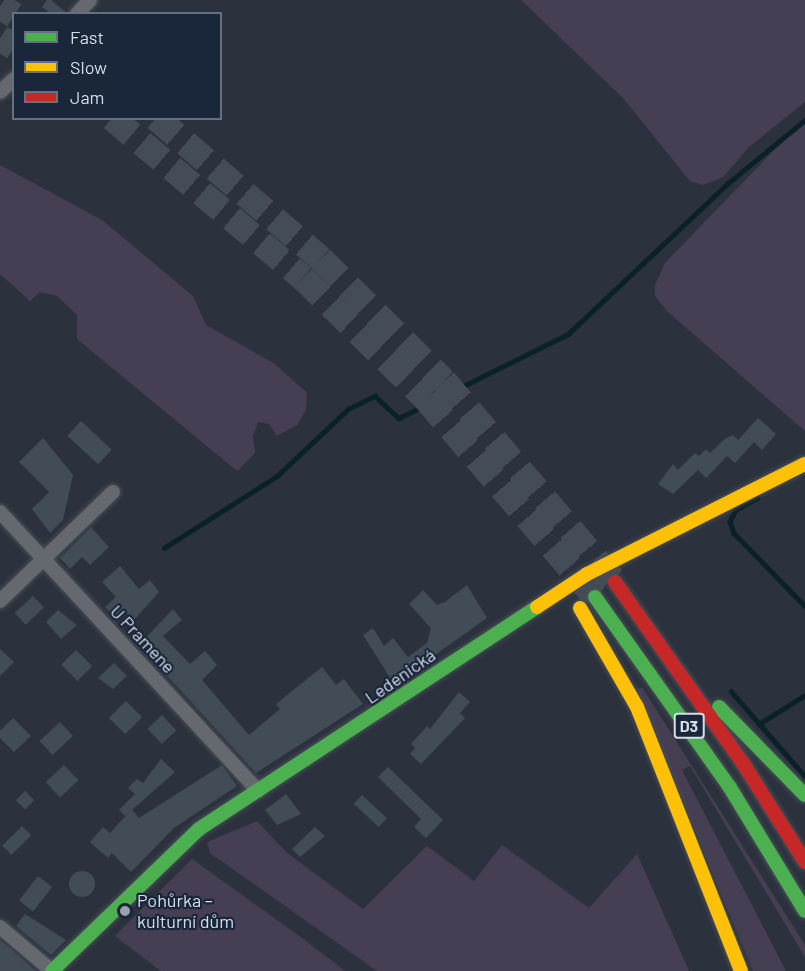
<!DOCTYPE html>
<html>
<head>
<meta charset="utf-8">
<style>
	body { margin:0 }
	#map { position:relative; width:805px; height:971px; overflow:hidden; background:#2b323d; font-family:Barlow,sans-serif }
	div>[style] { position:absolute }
	.green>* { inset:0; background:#463e53 }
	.stream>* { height:4.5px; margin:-2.25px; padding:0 2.25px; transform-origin:2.25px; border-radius:2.25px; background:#092127 }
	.building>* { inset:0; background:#424c56; transform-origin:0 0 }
	.round { border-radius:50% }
	.highway-tunnel>* { height:26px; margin-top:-13px; transform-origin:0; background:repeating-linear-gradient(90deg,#444c57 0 26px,transparent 0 39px) }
	.roads { filter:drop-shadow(0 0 2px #484e57) drop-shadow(0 0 2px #484e57) }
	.street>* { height:14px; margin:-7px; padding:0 7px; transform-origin:7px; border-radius:7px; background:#66686f }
	.fast>* { height:14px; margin:-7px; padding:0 7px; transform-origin:7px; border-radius:7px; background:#4caf50 }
	.slow>* { height:14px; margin:-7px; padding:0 7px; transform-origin:7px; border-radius:7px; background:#ffc107 }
	.jam>* { height:14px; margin:-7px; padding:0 7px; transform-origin:7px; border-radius:7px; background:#c62828 }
	.dots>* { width:16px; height:16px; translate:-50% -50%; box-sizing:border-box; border:3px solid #1a263a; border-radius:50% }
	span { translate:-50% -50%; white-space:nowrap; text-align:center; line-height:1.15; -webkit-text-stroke:4.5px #1a263a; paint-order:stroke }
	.shield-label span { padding:2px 4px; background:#1a263a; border:2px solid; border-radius:4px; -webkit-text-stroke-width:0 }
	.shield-label { font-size:16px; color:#d5deeb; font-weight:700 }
	.street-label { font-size:18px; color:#d5deeb }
	.poi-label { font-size:18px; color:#d5deeb }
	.left { translate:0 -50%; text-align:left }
	.legend { position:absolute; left:12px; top:12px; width:210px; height:108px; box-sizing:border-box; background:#1a263a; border:2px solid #657081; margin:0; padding:8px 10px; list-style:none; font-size:18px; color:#d5deeb }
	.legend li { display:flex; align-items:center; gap:12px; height:30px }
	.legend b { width:30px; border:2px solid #657081 }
</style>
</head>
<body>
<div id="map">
	<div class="green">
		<div style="clip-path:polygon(521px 0,805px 0,805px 102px,749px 147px,723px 177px,703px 185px,690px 181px,623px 98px)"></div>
		<div style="clip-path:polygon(805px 118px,805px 431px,668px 312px,655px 296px,655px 285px,665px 263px)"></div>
		<div style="clip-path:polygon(0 165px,102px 220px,193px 296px,206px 325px,275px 364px,307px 393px,306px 410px,297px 425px,277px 436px,269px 424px,258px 422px,253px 436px,255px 453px,237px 471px,77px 339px,77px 315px,57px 296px,40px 292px,30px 301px,0 274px)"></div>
		<div style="clip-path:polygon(642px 687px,805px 945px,805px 957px,690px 766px,682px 770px,786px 971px,753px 971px,637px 690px)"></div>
		<div style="clip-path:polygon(257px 821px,287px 853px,363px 909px,427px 846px,474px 881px,502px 845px,589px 908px,637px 854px,689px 971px,377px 971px,210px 853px,207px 842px)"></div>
		<div style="clip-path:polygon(192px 859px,302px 938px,345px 971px,161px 971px,115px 936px)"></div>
	</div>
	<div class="stream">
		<div style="left:758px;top:498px;width:25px;rotate:151deg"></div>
		<div style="left:736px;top:510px;width:13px;rotate:117deg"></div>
		<div style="left:730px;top:522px;width:12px;rotate:70deg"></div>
		<div style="left:734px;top:533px;width:102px;rotate:45.8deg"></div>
		<div style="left:164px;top:548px;width:134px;rotate:-32.5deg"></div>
		<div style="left:277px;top:476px;width:98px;rotate:-43.3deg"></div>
		<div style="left:348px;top:409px;width:30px;rotate:-26deg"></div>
		<div style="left:375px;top:396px;width:33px;rotate:43deg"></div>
		<div style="left:399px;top:418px;width:189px;rotate:-26.4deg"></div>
		<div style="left:568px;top:334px;width:219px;rotate:-43.3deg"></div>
		<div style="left:727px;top:184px;width:101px;rotate:-39.4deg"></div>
		<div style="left:731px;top:691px;width:113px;rotate:49deg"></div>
		<div style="left:759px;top:724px;width:54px;rotate:-32.2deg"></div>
	</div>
	<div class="building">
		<div style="clip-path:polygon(47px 0,51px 0,68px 14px,51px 14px,42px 7px)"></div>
		<div style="clip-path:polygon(758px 418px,776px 434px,762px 450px,754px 442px,735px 463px,727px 456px,706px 478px,698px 470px,673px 494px,658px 484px,673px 464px,678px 470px,695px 453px,699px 456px,706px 449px,710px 453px,726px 438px,733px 435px,738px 440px)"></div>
		<div style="left:81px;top:421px;width:42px;height:20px;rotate:43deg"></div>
		<div style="clip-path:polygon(43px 438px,73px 475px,63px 520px,50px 533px,32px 509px,49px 492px,19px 462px)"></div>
		<div style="clip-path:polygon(91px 527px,109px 547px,90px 565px,82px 557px,70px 569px,60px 558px)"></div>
		<div style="clip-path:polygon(120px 566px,139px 589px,150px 580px,159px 592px,133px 621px,123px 609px,114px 617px,105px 607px,116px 597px,102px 582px)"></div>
		<div style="clip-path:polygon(467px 585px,487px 618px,394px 684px,363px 635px,373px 628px,384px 646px,393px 638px,408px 657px,427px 643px,431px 628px,409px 604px,423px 590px,437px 605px,445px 602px)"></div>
		<div style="left:33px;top:596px;width:16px;height:25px;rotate:47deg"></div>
		<div style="clip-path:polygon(173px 609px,182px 620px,163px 636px,190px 664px,205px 651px,217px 665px,202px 680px,249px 735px,280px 709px,276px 704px,322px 667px,336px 685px,344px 679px,363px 704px,256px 773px,139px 645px)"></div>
		<div style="clip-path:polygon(58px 610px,77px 625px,61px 639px,46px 622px)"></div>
		<div style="clip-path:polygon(0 649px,14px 662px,0 676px)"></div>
		<div style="left:76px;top:650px;width:23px;height:21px;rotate:45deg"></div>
		<div style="clip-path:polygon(114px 663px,127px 676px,113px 689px,98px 678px)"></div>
		<div style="clip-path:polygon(459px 692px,470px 702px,460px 713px,465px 718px,421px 764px,410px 754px,415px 748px,411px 744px,427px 726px,430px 729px)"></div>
		<div style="left:126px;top:701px;width:23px;height:24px;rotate:45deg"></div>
		<div style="left:162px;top:715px;width:21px;height:20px;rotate:47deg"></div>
		<div style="clip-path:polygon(13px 718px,31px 736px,14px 752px,0 738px,0 731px)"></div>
		<div style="left:60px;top:722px;width:19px;height:28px;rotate:47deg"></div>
		<div style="clip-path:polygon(161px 759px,175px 772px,132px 810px,139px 818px,222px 765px,237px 786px,174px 828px,131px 872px,112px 853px,108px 858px,90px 842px,103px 827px,110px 833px,130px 811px,125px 816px,119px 810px,135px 794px,128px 788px,137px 779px,143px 783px)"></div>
		<div style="left:64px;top:765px;width:21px;height:25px;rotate:47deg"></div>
		<div style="clip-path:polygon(388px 767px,443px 820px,426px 838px,414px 827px,421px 819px,378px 777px)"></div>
		<div style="left:25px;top:791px;width:13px;height:13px;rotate:45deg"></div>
		<div style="clip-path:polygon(286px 794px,301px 814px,277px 825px,265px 810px)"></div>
		<div style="left:362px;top:795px;width:34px;height:12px;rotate:43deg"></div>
		<div style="left:22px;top:826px;width:13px;height:28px;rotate:45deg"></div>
		<div style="clip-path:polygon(315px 827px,325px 836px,300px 857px,292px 849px)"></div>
		<div class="round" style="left:69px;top:871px;width:26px;height:26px"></div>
		<div style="left:38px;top:876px;width:18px;height:31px;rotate:38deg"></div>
		<div style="clip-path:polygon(25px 914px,66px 940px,51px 955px,16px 926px)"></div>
		<div style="clip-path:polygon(0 940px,10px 948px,36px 971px,0 971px)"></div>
	</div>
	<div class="highway-tunnel">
		<div style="left:0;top:6px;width:17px;rotate:33deg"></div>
		<div style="left:0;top:38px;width:17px;rotate:33deg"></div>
		<div style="left:112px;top:118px;width:249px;rotate:40deg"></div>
		<div style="left:303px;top:278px;width:173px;rotate:44.5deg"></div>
		<div style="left:426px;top:399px;width:260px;rotate:49.5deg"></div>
		<div style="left:156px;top:118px;width:217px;rotate:40.5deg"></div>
		<div style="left:321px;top:259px;width:173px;rotate:44.8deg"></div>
		<div style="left:444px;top:381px;width:264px;rotate:49.6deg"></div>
	</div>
	<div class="roads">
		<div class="street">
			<div style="left:77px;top:14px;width:19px;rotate:-47deg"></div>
			<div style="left:0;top:92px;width:19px;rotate:-43deg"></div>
			<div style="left:0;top:512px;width:380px;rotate:47.2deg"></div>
			<div style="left:0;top:601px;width:157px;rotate:-44deg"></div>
			<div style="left:0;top:927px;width:68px;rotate:40.2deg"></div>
		</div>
		<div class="fast">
			<div style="left:595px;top:597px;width:232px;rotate:54.7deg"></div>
			<div style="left:729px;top:786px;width:146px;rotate:58.7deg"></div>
			<div style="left:719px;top:707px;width:123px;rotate:45.7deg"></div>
			<div style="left:52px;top:971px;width:204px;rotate:-44deg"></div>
			<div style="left:199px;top:829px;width:404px;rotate:-33.3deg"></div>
		</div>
		<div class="slow">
			<div style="left:537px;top:607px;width:60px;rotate:-33.4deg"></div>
			<div style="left:587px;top:574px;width:244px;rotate:-26.8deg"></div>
			<div style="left:580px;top:608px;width:114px;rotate:60.1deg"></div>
			<div style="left:637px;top:707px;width:284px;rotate:68.5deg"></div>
		</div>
		<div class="jam">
			<div style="left:615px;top:582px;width:224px;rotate:54.8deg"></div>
			<div style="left:744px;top:765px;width:115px;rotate:57.8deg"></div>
		</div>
	</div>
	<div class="dots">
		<div style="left:125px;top:911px;background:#9aa2ae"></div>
	</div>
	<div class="shield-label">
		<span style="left:689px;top:726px">D3</span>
	</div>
	<div class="street-label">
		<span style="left:143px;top:639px;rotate:47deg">U Pramene</span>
		<span style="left:400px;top:676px;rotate:-35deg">Ledenická</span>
	</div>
	<div class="poi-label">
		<span class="left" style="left:137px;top:911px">Pohůrka –<br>kulturní dům</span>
	</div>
	<ul class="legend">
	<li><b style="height:8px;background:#4caf50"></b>Fast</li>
	<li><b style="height:8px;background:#ffc107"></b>Slow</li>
	<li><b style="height:8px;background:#c62828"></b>Jam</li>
	</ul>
</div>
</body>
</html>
